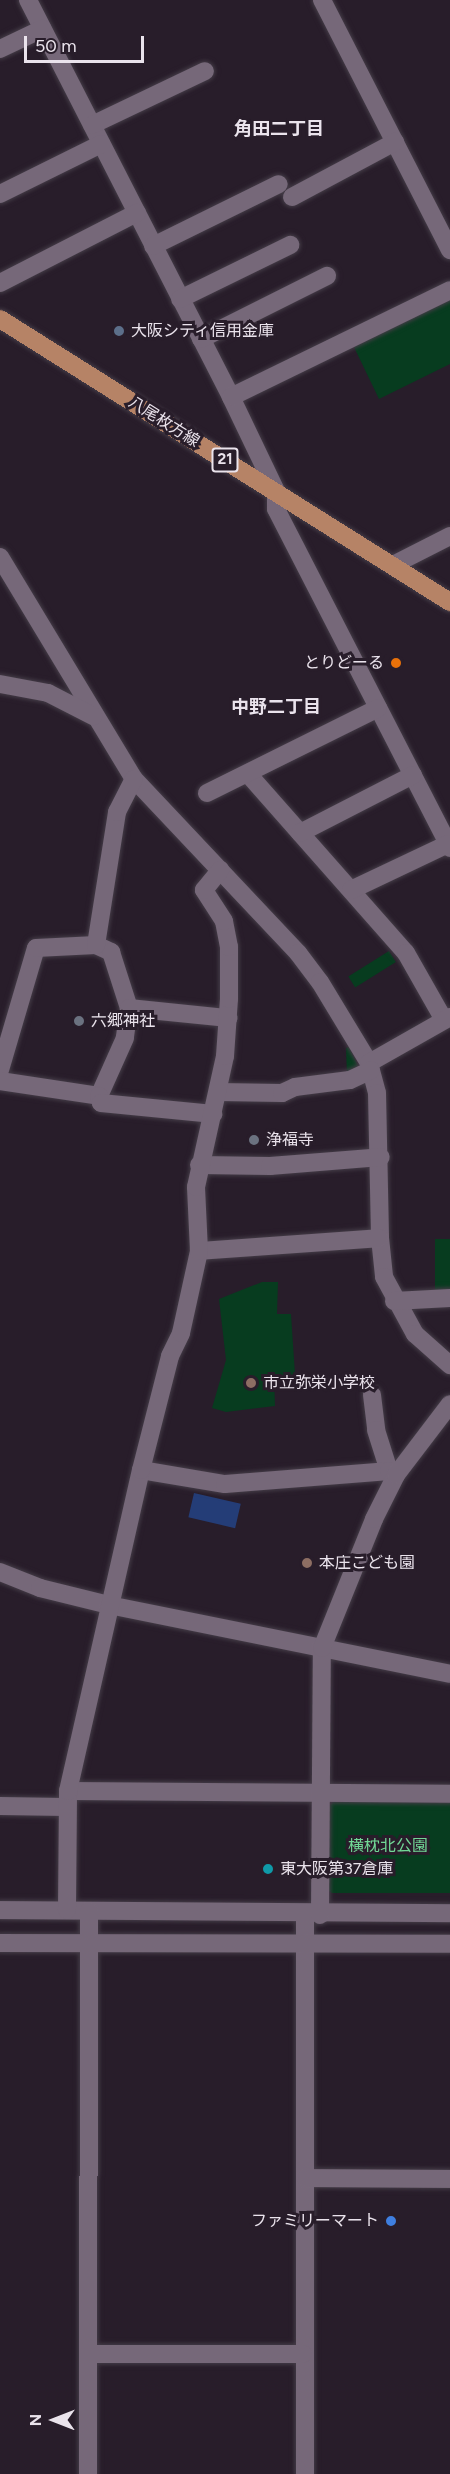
<!DOCTYPE html>
<html>
<head>
<meta charset="utf-8">
<style>
	body { margin:0 }
	#map { position:relative; width:450px; height:2474px; overflow:hidden; background:#281d2a; font-family:Figtree,"Noto Sans JP",sans-serif }
	div>[style] { position:absolute }
	.green>* { inset:0; background:#073c1f; transform-origin:0 0 }
	.water>* { inset:0; background:#243d77; transform-origin:0 0 }
	.roads { filter:drop-shadow(0 0 2px #443c47) drop-shadow(0 0 2px #443c47) }
	.minor>* { height:18px; margin:-9px; padding:0 9px; transform-origin:9px; border-radius:9px; background:#766879 }
	.major>* { height:18px; margin:-9px; padding:0 9px; transform-origin:9px; border-radius:9px; background:#b68366 }
	.dots>* { width:16px; height:16px; translate:-50% -50%; box-sizing:border-box; border:3px solid #281d2a; border-radius:50% }
	span { translate:-50% -50%; white-space:nowrap; text-align:center; line-height:1.15; -webkit-text-stroke:6px #281d2a; paint-order:stroke }
	.shield-label span { padding:2px 4px; background:#281d2a; border:2px solid; border-radius:4px; -webkit-text-stroke-width:0 }
	.shield-label { font-size:15px; color:#eae3ec; font-weight:700 }
	.poi-label { font-size:16px; color:#eae3ec }
	.left { translate:0 -50%; text-align:left }
	.right { translate:-100% -50%; text-align:right }
	.street-label { font-size:16px; color:#eae3ec }
	.park-label { font-size:16px; color:#71d896 }
	.neighbourhood-label { font-size:18px; color:#eae3ec; font-weight:700 }
	.north { position:absolute; left:24px; top:2390px; width:60px; height:60px; -webkit-text-stroke:4px #281d2a; paint-order:stroke; rotate:270deg; font-size:16px; font-weight:700; line-height:24px; text-align:center; color:#eae3ec }
	.north::after { content:''; display:block; margin:auto; width:21px; height:27px; background:#eae3ec; clip-path:polygon(50% 0,100% 100%,50% 72%,0 100%) }
	.scale { position:absolute; left:24px; top:36px; width:120px; height:27px; box-sizing:border-box; border:3px solid #eae3ec; border-top:0; padding-left:8px; font-size:18px; line-height:21px; white-space:nowrap; color:#eae3ec; -webkit-text-stroke:4px #281d2a; paint-order:stroke }
</style>
</head>
<body>
<div id="map">
	<div class="green">
		<div style="clip-path:polygon(450px 294px,450px 364px,379px 399px,352px 343px)"></div>
		<div style="left:389px;top:951px;width:13px;height:48px;rotate:58deg"></div>
		<div style="clip-path:polygon(349px 1047px,360px 1070px,347px 1076px,346px 1048px)"></div>
		<div style="left:435px;top:1239px;width:15px;height:51px"></div>
		<div style="clip-path:polygon(262px 1282px,278px 1282px,277px 1314px,291px 1314px,295px 1374px,274px 1377px,275px 1406px,226px 1412px,212px 1408px,226px 1360px,219px 1299px)"></div>
		<div style="clip-path:polygon(450px 1799px,450px 1893px,332px 1893px,327px 1890px,326px 1809px,335px 1800px)"></div>
	</div>
	<div class="water">
		<div style="left:194px;top:1493px;width:48px;height:25px;rotate:13deg"></div>
	</div>
	<div class="roads">
		<div class="minor">
			<div style="left:28px;top:0;width:446px;rotate:62.9deg"></div>
			<div style="left:231px;top:397px;width:104px;rotate:64.4deg"></div>
			<div style="left:276px;top:491px;width:18px;rotate:90deg"></div>
			<div style="left:276px;top:509px;width:381px;rotate:62.8deg"></div>
			<div style="left:322px;top:0;width:281px;rotate:62.9deg"></div>
			<div style="left:0;top:49px;width:47px;rotate:-25.5deg"></div>
			<div style="left:92px;top:125px;width:125px;rotate:-25.5deg"></div>
			<div style="left:0;top:194px;width:113px;rotate:-26.3deg"></div>
			<div style="left:292px;top:197px;width:117px;rotate:-28.1deg"></div>
			<div style="left:153px;top:246px;width:140px;rotate:-26.2deg"></div>
			<div style="left:0;top:283px;width:154px;rotate:-27.1deg"></div>
			<div style="left:180px;top:299px;width:123px;rotate:-26.1deg"></div>
			<div style="left:201px;top:339px;width:141px;rotate:-26.6deg"></div>
			<div style="left:231px;top:397px;width:244px;rotate:-26deg"></div>
			<div style="left:0;top:557px;width:259px;rotate:58.9deg"></div>
			<div style="left:134px;top:779px;width:239px;rotate:46.7deg"></div>
			<div style="left:298px;top:953px;width:36px;rotate:53deg"></div>
			<div style="left:320px;top:982px;width:95px;rotate:58.8deg"></div>
			<div style="left:369px;top:1063px;width:31px;rotate:75deg"></div>
			<div style="left:377px;top:1093px;width:145px;rotate:88.8deg"></div>
			<div style="left:380px;top:1238px;width:39px;rotate:84deg"></div>
			<div style="left:384px;top:1277px;width:65px;rotate:61.5deg"></div>
			<div style="left:415px;top:1334px;width:47px;rotate:41.5deg"></div>
			<div style="left:393px;top:565px;width:64px;rotate:-27deg"></div>
			<div style="left:0;top:684px;width:49px;rotate:10.6deg"></div>
			<div style="left:48px;top:693px;width:51px;rotate:27.1deg"></div>
			<div style="left:249px;top:775px;width:237px;rotate:48.6deg"></div>
			<div style="left:406px;top:953px;width:77px;rotate:60.4deg"></div>
			<div style="left:207px;top:793px;width:191px;rotate:-26.4deg"></div>
			<div style="left:300px;top:833px;width:127px;rotate:-27.2deg"></div>
			<div style="left:351px;top:890px;width:107px;rotate:-25.4deg"></div>
			<div style="left:96px;top:945px;width:17px;rotate:25deg"></div>
			<div style="left:111px;top:952px;width:59px;rotate:72.2deg"></div>
			<div style="left:129px;top:1008px;width:30px;rotate:98deg"></div>
			<div style="left:125px;top:1038px;width:64px;rotate:114.1deg"></div>
			<div style="left:129px;top:1008px;width:100px;rotate:5.8deg"></div>
			<div style="left:369px;top:1063px;width:93px;rotate:-29.6deg"></div>
			<div style="left:0;top:1070px;width:127px;rotate:-73.6deg"></div>
			<div style="left:36px;top:948px;width:60px;rotate:-2.9deg"></div>
			<div style="left:96px;top:945px;width:135px;rotate:-81deg"></div>
			<div style="left:117px;top:812px;width:37px;rotate:-63deg"></div>
			<div style="left:0;top:1081px;width:100px;rotate:8.6deg"></div>
			<div style="left:99px;top:1096px;width:7px;rotate:74deg"></div>
			<div style="left:101px;top:1103px;width:113px;rotate:5.6deg"></div>
			<div style="left:218px;top:1092px;width:64px;rotate:0.9deg"></div>
			<div style="left:282px;top:1093px;width:14px;rotate:-25deg"></div>
			<div style="left:295px;top:1087px;width:55px;rotate:-7.3deg"></div>
			<div style="left:350px;top:1080px;width:23px;rotate:-25deg"></div>
			<div style="left:199px;top:1165px;width:71px;rotate:0.8deg"></div>
			<div style="left:270px;top:1166px;width:111px;rotate:-4.6deg"></div>
			<div style="left:199px;top:1251px;width:181px;rotate:-4.1deg"></div>
			<div style="left:394px;top:1301px;width:56px;rotate:-3.1deg"></div>
			<div style="left:372px;top:1395px;width:35px;rotate:83deg"></div>
			<div style="left:376px;top:1430px;width:43px;rotate:72.4deg"></div>
			<div style="left:141px;top:1470px;width:85px;rotate:9.5deg"></div>
			<div style="left:225px;top:1484px;width:165px;rotate:-4.5deg"></div>
			<div style="left:389px;top:1471px;width:8px;rotate:30deg"></div>
			<div style="left:0;top:1572px;width:43px;rotate:21.8deg"></div>
			<div style="left:40px;top:1588px;width:71px;rotate:13.8deg"></div>
			<div style="left:109px;top:1605px;width:348px;rotate:11.4deg"></div>
			<div style="left:68px;top:1791px;width:382px;rotate:0.4deg"></div>
			<div style="left:0;top:1806px;width:66px;rotate:0.9deg"></div>
			<div style="left:0;top:1910px;width:450px;rotate:0.4deg"></div>
			<div style="left:67px;top:1910px;width:119px;rotate:-89.5deg"></div>
			<div style="left:68px;top:1791px;width:329px;rotate:-77.2deg"></div>
			<div style="left:141px;top:1470px;width:118px;rotate:-75.7deg"></div>
			<div style="left:170px;top:1356px;width:25px;rotate:-64deg"></div>
			<div style="left:181px;top:1333px;width:84px;rotate:-77.6deg"></div>
			<div style="left:199px;top:1251px;width:64px;rotate:-92.7deg"></div>
			<div style="left:196px;top:1187px;width:134px;rotate:-77.5deg"></div>
			<div style="left:225px;top:1056px;width:57px;rotate:-86deg"></div>
			<div style="left:229px;top:999px;width:52px;rotate:-90deg"></div>
			<div style="left:229px;top:947px;width:26px;rotate:-101deg"></div>
			<div style="left:224px;top:921px;width:37px;rotate:-123deg"></div>
			<div style="left:204px;top:890px;width:26px;rotate:-51deg"></div>
			<div style="left:305px;top:1914px;width:560px;rotate:90deg"></div>
			<div style="left:320px;top:1915px;width:267px;rotate:-89.6deg"></div>
			<div style="left:322px;top:1648px;width:139px;rotate:-68deg"></div>
			<div style="left:374px;top:1519px;width:49px;rotate:-63.4deg"></div>
			<div style="left:396px;top:1475px;width:89px;rotate:-52.7deg"></div>
			<div style="left:0;top:1943px;width:450px;rotate:0.1deg"></div>
			<div style="left:306px;top:2178px;width:144px;rotate:0.4deg"></div>
			<div style="left:89px;top:2354px;width:214px"></div>
			<div style="left:88px;top:2474px;width:563px;rotate:-89.9deg"></div>
		</div>
		<div class="major">
			<div style="left:0;top:319px;width:532px;rotate:32.17deg"></div>
		</div>
	</div>
	<div class="dots">
		<div style="left:119px;top:331px;background:#5c6f8a"></div>
		<div style="left:396px;top:663px;background:#e8710a"></div>
		<div style="left:79px;top:1021px;background:#6b7280"></div>
		<div style="left:254px;top:1140px;background:#6b7280"></div>
		<div style="left:251px;top:1383px;background:#8d6e63"></div>
		<div style="left:307px;top:1563px;background:#8d6e63"></div>
		<div style="left:268px;top:1869px;background:#0f9aa8"></div>
		<div style="left:391px;top:2221px;background:#3f7fe0"></div>
	</div>
	<div class="shield-label">
		<span style="left:225px;top:460px">21</span>
	</div>
	<div class="poi-label">
		<span class="left" style="left:131px;top:331px">大阪シティ信用金庫</span>
		<span class="right" style="left:384px;top:663px">とりどーる</span>
		<span class="left" style="left:91px;top:1021px">六郷神社</span>
		<span class="left" style="left:266px;top:1140px">浄福寺</span>
		<span class="left" style="left:263px;top:1383px">市立弥栄小学校</span>
		<span class="left" style="left:319px;top:1563px">本庄こども園</span>
		<span class="left" style="left:280px;top:1869px">東大阪第37倉庫</span>
		<span class="right" style="left:379px;top:2221px">ファミリーマート</span>
	</div>
	<div class="street-label">
		<span style="left:164px;top:422px;rotate:32deg">八尾枚方線</span>
	</div>
	<div class="park-label">
		<span style="left:388px;top:1846px">横枕北公園</span>
	</div>
	<div class="neighbourhood-label">
		<span style="left:279px;top:129px">角田二丁目</span>
		<span style="left:276px;top:707px">中野二丁目</span>
	</div>
	<div class="north">N</div>
	<div class="scale">50 m</div>
</div>
</body>
</html>
